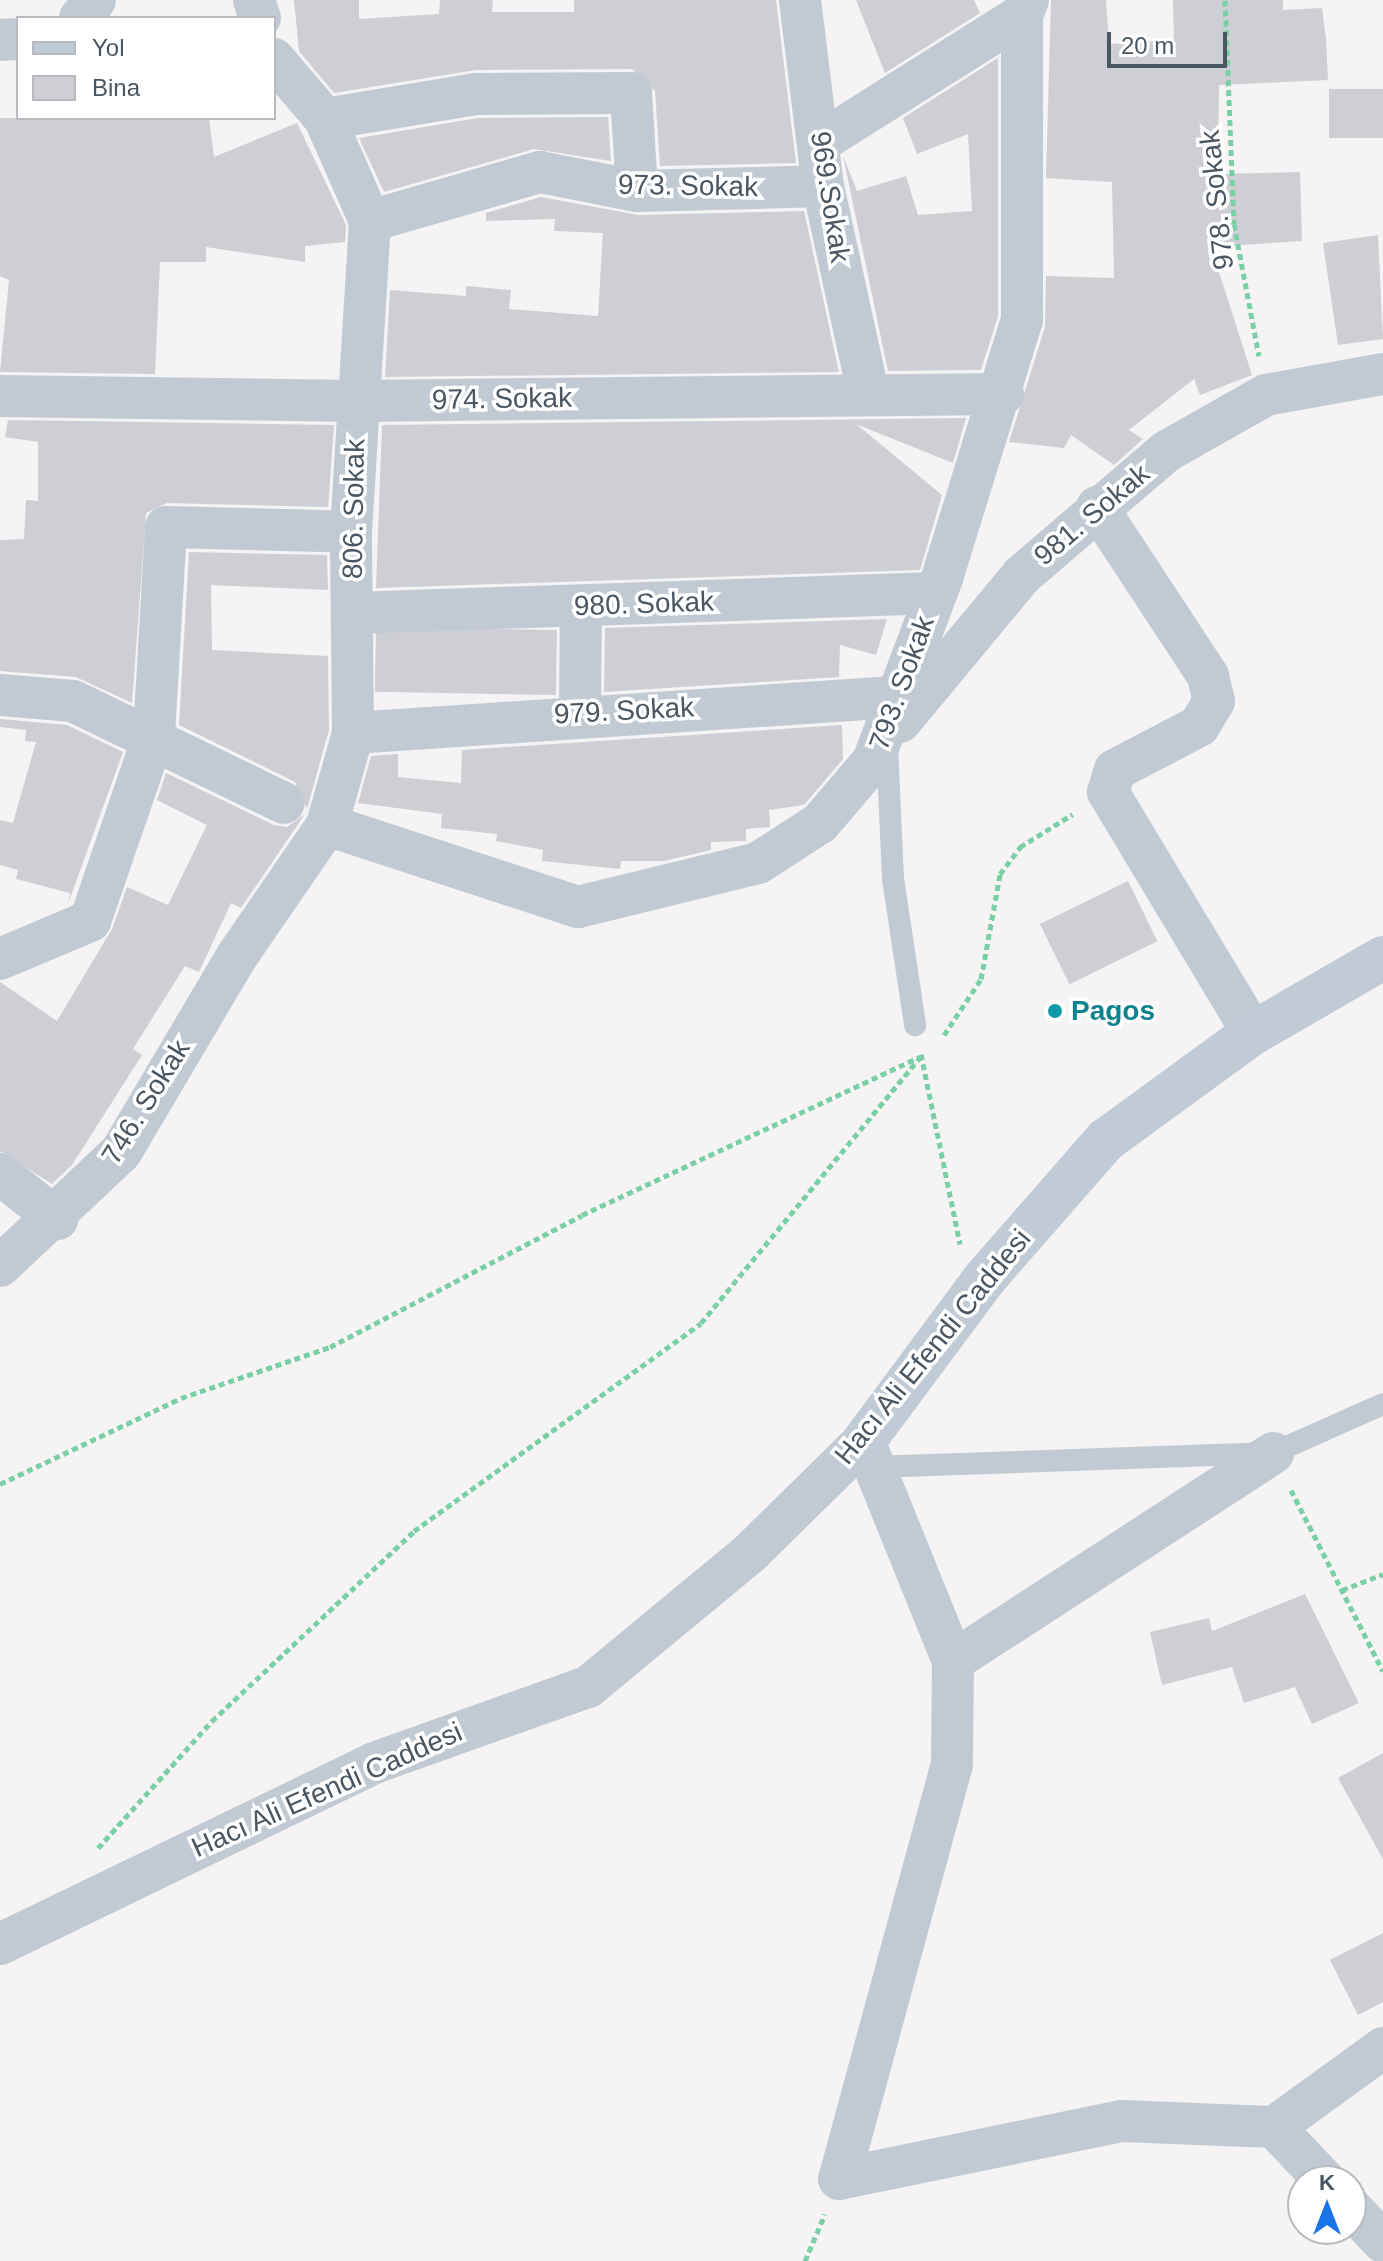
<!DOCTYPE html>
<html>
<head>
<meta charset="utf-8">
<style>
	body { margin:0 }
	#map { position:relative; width:1383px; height:2261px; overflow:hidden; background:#f5f3f3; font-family:Helvetica,sans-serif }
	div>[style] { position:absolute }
	.building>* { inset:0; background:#cdcfd5; transform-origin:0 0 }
	.path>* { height:5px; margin-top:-2.5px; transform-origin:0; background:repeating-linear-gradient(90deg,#7ad0a6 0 6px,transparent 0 10px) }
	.lane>* { height:22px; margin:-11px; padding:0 11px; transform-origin:11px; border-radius:11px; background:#c1cad2 }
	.street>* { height:42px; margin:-21px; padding:0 21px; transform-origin:21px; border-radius:21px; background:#c1cad2 }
	.secondary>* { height:44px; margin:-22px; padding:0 22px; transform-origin:22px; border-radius:22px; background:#c1cbd6 }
	.dots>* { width:22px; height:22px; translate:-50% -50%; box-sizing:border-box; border:4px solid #fff; border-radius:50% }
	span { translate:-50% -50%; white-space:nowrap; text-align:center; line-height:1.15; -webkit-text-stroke:7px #fff; paint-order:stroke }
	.street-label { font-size:28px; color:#4a5661 }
	.culture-label { font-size:28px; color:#0d838f; font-weight:700 }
	.left { translate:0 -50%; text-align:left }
	.legend { position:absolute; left:16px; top:16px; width:260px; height:104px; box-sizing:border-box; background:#fff; border:2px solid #b7bbc0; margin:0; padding:10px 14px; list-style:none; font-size:24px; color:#4a5661 }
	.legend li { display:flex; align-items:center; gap:16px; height:40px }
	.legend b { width:40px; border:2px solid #b7bbc0 }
	.north { position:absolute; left:1287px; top:2165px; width:80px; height:80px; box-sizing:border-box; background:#fff; border:2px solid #b7bbc0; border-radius:50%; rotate:0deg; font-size:22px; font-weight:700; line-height:32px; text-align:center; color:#4a5661 }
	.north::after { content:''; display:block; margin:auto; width:28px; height:36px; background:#1a73e8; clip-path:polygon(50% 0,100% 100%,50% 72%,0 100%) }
	.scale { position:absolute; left:1107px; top:32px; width:120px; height:36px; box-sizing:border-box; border:4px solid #4a5661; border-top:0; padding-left:10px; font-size:24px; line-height:28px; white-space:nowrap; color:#4a5661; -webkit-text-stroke:6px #fff; paint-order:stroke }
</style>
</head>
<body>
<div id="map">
	<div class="building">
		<div style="clip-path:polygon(294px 0,359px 0,359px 19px,439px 14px,440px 0,493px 0,492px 12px,574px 12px,574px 0,776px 0,796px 163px,660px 166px,655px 91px,632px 69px,476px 70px,334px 93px,299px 51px)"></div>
		<div style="clip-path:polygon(856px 0,974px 0,980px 13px,885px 73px)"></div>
		<div style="clip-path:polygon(1051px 0,1106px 0,1109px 44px,1174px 40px,1173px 0,1283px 0,1283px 10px,1322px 8px,1326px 39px,1328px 80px,1219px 85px,1218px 174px,1300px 172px,1302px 241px,1211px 247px,1252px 375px,1200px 395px,1194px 379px,1129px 430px,1143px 439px,1114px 465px,1071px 435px,1064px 448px,1009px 442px,1045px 327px,1046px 276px,1114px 278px,1112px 182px,1046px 178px)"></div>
		<div style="clip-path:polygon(998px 58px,998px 316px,981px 370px,888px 371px,843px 156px,857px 191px,906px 176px,918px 215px,972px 211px,968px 134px,917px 154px,903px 118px)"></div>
		<div style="left:1383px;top:89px;width:49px;height:54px;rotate:90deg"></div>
		<div style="clip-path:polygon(608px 117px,611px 161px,534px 149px,384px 192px,359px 138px,478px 118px)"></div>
		<div style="clip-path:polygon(0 118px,209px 118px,214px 157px,297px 123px,346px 225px,345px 242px,305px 246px,305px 262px,206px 247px,206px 262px,160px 262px,155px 374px,0 372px,9px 280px,0 276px)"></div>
		<div style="clip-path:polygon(541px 197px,638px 215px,804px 211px,839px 372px,385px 377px,390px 290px,466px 296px,466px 286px,511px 290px,509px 309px,598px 316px,603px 233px,554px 231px,555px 219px,486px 221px,486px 213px)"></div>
		<div style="clip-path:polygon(1378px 235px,1383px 339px,1338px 345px,1323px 243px)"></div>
		<div style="clip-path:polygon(966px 418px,953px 463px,856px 424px,942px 495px,920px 570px,376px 588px,382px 425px)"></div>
		<div style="clip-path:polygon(8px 420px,334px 425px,328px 507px,167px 503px,146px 513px,132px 703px,76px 677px,0 671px,0 540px,24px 539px,26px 500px,38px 501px,38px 442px,5px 437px)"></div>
		<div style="clip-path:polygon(189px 552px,327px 555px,328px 590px,211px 585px,212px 650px,328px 656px,329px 730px,307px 809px,295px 782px,179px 725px)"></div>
		<div style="clip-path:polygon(887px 619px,876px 655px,840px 645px,839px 677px,604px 692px,605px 628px)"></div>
		<div style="left:557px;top:630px;width:65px;height:181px;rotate:91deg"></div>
		<div style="clip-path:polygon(0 719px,67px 725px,123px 752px,68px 904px,70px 893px,16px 879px,18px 870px,0 865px,0 820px,13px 823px,36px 742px,25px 741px,26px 730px,0 727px)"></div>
		<div style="clip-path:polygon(842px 725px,843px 759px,804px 805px,769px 810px,770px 827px,746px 829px,746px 841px,711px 842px,711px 850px,664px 861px,621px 861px,620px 869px,542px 861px,543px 850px,496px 841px,497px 834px,441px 828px,442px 814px,358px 803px,371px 756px,398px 754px,398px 777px,461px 783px,462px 750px)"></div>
		<div style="clip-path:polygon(166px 773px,274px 825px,287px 827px,305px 814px,241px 908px,231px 903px,199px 972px,185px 966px,133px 1049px,142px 1055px,72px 1165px,52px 1184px,0 1151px,0 982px,57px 1021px,112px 929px,127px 887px,168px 905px,207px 825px,157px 800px)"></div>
		<div style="left:1128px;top:881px;width:67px;height:98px;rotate:64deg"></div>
		<div style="clip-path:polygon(1305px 1594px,1359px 1703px,1312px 1724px,1295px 1687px,1244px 1703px,1232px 1667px,1162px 1685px,1150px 1632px,1209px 1618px,1212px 1631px)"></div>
		<div style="clip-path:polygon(1383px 1753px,1383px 1859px,1338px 1778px)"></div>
		<div style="clip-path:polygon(1383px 1933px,1383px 2002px,1358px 2015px,1330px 1960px)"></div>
	</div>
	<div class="path">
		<div style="left:1225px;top:0;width:224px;rotate:87.7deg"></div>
		<div style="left:1234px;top:224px;width:134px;rotate:79.3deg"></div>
		<div style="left:944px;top:1035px;width:67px;rotate:-56.5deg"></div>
		<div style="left:981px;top:979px;width:107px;rotate:-79.7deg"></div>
		<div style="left:1000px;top:874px;width:34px;rotate:-53deg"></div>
		<div style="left:1020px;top:847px;width:62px;rotate:-31.9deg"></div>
		<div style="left:921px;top:1054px;width:194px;rotate:78.4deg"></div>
		<div style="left:0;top:1484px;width:200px;rotate:-25.4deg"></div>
		<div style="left:181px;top:1398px;width:157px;rotate:-18.9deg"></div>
		<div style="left:330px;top:1347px;width:284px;rotate:-27.6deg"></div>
		<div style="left:582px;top:1215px;width:372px;rotate:-25.1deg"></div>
		<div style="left:1291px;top:1490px;width:203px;rotate:63.1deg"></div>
		<div style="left:1342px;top:1590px;width:44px;rotate:-21.3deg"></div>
		<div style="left:98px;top:1848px;width:171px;rotate:-48.1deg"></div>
		<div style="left:212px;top:1721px;width:277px;rotate:-43.2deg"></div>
		<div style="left:414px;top:1531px;width:354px;rotate:-35.9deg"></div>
		<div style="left:701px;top:1323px;width:347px;rotate:-50.5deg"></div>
		<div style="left:805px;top:2261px;width:51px;rotate:-66.9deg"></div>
	</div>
	<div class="lane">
		<div style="left:887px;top:746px;width:133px;rotate:87.4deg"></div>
		<div style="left:893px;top:879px;width:148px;rotate:81.4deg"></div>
		<div style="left:873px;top:1467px;width:400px;rotate:-2deg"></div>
		<div style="left:1273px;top:1453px;width:120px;rotate:-24deg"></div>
	</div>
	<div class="street">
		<div style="left:254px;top:0;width:19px;rotate:72deg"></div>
		<div style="left:800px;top:0;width:187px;rotate:83deg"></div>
		<div style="left:823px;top:186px;width:211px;rotate:77.7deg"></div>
		<div style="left:80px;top:18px;width:23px;rotate:-50deg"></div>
		<div style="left:0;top:40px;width:18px;rotate:-3deg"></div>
		<div style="left:325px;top:119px;width:153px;rotate:-9.4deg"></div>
		<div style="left:476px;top:94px;width:155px;rotate:-0.4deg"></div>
		<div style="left:631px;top:93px;width:98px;rotate:86.5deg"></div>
		<div style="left:820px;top:142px;width:239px;rotate:-32.2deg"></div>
		<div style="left:1022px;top:15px;width:16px;rotate:-68deg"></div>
		<div style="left:370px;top:221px;width:177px;rotate:-16.1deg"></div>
		<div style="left:540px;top:172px;width:99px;rotate:11.1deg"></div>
		<div style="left:637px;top:191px;width:186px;rotate:-1.5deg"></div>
		<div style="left:0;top:396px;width:357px;rotate:0.8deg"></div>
		<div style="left:357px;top:401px;width:646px;rotate:-0.62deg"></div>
		<div style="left:1097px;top:507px;width:202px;rotate:56.7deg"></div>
		<div style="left:1208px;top:676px;width:26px;rotate:77deg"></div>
		<div style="left:1214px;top:701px;width:29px;rotate:121deg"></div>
		<div style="left:1199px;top:726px;width:95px;rotate:152.4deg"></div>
		<div style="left:1115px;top:770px;width:23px;rotate:108deg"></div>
		<div style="left:1108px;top:792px;width:281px;rotate:59deg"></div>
		<div style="left:352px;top:613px;width:584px;rotate:-1.96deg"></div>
		<div style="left:0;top:695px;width:73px;rotate:4.7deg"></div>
		<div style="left:73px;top:701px;width:234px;rotate:25.8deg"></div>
		<div style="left:580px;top:712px;width:105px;rotate:-89.5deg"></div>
		<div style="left:900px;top:722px;width:190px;rotate:-50.3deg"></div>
		<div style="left:1021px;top:576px;width:192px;rotate:-40.6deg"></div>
		<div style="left:1167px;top:451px;width:114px;rotate:-29.5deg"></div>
		<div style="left:1266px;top:395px;width:119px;rotate:-10.2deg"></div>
		<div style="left:353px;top:733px;width:543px;rotate:-3.8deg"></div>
		<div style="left:327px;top:825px;width:264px;rotate:18.1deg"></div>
		<div style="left:578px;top:907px;width:185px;rotate:-13.7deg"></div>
		<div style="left:758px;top:863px;width:74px;rotate:-32.8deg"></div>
		<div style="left:820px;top:823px;width:82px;rotate:-49.5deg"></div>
		<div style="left:873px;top:761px;width:196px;rotate:-69.3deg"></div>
		<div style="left:942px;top:578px;width:270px;rotate:-72.8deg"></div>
		<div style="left:1022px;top:320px;width:305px;rotate:-90deg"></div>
		<div style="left:0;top:959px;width:98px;rotate:-22.9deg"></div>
		<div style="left:90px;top:921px;width:197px;rotate:-71deg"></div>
		<div style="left:154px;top:735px;width:208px;rotate:-86.7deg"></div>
		<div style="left:166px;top:527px;width:185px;rotate:1.5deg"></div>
		<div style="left:0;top:1174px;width:73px;rotate:38.3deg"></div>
		<div style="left:0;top:1266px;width:166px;rotate:-43.3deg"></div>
		<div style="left:121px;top:1152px;width:228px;rotate:-59.4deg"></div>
		<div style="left:237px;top:956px;width:159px;rotate:-55.5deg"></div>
		<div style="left:327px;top:825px;width:96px;rotate:-74.2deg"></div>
		<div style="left:353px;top:733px;width:201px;rotate:-90.6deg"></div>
		<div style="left:351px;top:532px;width:312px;rotate:-86.5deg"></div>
		<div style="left:370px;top:221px;width:111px;rotate:-113.8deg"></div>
		<div style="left:325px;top:119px;width:79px;rotate:-130.4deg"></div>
		<div style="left:953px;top:1661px;width:382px;rotate:-33deg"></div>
		<div style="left:0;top:1944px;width:415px;rotate:-25.8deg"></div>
		<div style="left:374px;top:1763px;width:227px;rotate:-19.6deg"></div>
		<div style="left:588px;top:1687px;width:212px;rotate:-39.6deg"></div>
		<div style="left:751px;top:1552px;width:158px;rotate:-44.5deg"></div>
		<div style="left:864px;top:1441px;width:237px;rotate:68deg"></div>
		<div style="left:953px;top:1661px;width:103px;rotate:90.6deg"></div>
		<div style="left:952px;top:1764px;width:430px;rotate:105.2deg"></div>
		<div style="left:839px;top:2179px;width:289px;rotate:-11.6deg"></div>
		<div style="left:1122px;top:2121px;width:152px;rotate:2.3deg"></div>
		<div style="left:1274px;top:2127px;width:74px;rotate:46.6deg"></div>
		<div style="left:1274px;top:2127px;width:135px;rotate:-35.9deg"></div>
		<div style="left:1351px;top:2208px;width:47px;rotate:46.7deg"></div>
	</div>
	<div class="secondary">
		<div style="left:864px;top:1441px;width:203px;rotate:-53.4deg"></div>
		<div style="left:985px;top:1278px;width:184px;rotate:-48.8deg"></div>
		<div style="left:1106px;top:1140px;width:182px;rotate:-36.1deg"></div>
		<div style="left:1253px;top:1033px;width:150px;rotate:-30deg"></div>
	</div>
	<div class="dots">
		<div style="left:1055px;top:1011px;background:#0f9aa8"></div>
	</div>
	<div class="street-label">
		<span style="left:688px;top:186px;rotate:1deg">973. Sokak</span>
		<span style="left:830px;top:197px;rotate:81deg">969.Sokak</span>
		<span style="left:1217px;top:200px;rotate:-96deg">978. Sokak</span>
		<span style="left:502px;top:399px;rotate:-1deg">974. Sokak</span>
		<span style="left:354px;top:509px;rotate:-89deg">806. Sokak</span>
		<span style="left:1092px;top:515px;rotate:-40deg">981. Sokak</span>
		<span style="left:644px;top:604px;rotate:-2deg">980. Sokak</span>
		<span style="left:902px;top:683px;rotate:-70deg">793. Sokak</span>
		<span style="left:624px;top:711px;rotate:-3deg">979. Sokak</span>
		<span style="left:146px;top:1102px;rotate:-58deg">746. Sokak</span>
		<span style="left:933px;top:1347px;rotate:-51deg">Hacı Ali Efendi Caddesi</span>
		<span style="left:327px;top:1790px;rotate:-24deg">Hacı Ali Efendi Caddesi</span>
	</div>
	<div class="culture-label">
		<span class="left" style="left:1071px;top:1011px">Pagos</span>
	</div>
	<ul class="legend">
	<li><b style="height:10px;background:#c1cbd6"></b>Yol</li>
	<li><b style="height:22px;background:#cdcfd5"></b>Bina</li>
	</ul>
	<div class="north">K</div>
	<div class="scale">20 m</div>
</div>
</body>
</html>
